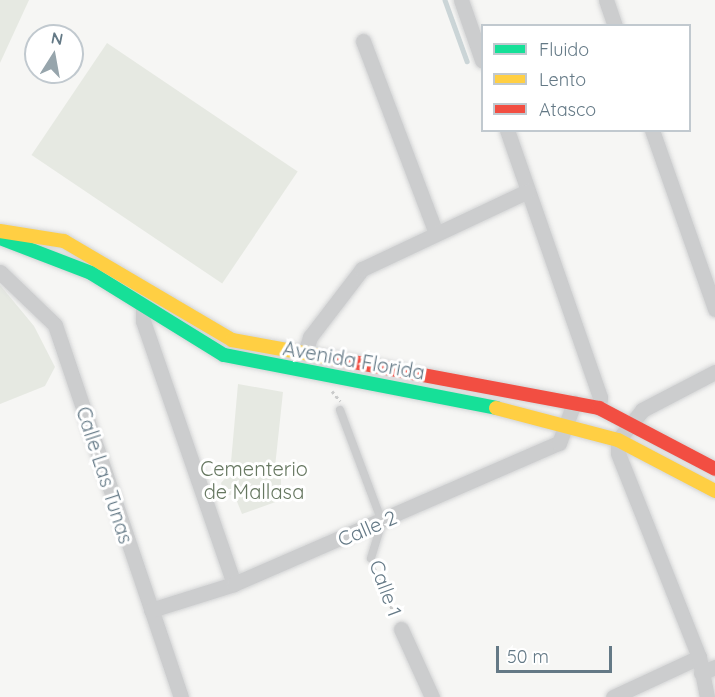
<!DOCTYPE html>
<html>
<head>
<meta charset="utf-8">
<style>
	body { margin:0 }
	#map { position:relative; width:715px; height:697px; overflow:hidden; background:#f6f6f4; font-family:Quicksand,sans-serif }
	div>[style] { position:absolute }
	.green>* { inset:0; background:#e6e9e2; transform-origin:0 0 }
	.stream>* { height:4.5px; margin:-2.25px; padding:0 2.25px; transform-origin:2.25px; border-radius:2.25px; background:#cbd5d7 }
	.path>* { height:3px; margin-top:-1.5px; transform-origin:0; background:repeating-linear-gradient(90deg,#cacbcb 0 3px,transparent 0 6px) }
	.roads { filter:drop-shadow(0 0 2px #d3d4d5) drop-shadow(0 0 2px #d3d4d5) }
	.lane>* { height:8px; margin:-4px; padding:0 4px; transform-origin:4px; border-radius:4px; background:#cccdce }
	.street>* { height:15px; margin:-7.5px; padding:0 7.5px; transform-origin:7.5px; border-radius:7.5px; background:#cccdce }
	.fast>* { height:14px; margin:-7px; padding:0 7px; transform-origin:7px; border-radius:7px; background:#16e098 }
	.slow>* { height:14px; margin:-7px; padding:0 7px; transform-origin:7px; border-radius:7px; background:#ffcf43 }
	.jam>* { height:14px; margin:-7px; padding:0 7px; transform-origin:7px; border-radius:7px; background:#f24e42 }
	span { translate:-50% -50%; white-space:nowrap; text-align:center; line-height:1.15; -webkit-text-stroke:6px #fff; paint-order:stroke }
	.street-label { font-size:20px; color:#647986 }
	.park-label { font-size:20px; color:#667760 }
	.legend { position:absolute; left:481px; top:24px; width:210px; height:108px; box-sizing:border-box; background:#fff; border:2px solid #c1c9cf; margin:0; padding:8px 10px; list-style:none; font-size:18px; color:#647986 }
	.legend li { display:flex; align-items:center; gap:12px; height:30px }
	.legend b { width:30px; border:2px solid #c1c9cf }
	.north { position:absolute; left:24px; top:24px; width:60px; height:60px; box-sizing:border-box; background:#fff; border:2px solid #c1c9cf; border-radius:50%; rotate:11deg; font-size:16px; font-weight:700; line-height:24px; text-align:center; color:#647986 }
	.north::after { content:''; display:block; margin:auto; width:21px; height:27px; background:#97a5ac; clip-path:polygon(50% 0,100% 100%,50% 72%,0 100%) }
	.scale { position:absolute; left:496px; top:646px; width:116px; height:27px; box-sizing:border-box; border:3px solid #647986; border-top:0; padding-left:8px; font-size:18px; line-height:21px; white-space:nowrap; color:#647986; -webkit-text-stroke:4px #fff; paint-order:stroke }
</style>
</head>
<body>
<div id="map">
	<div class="green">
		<div style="clip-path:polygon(0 0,29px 0,0 63px)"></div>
		<div style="left:107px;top:43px;width:230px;height:135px;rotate:34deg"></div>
		<div style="clip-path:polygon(0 285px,34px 326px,55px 367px,45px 386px,0 404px)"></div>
		<div style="clip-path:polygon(238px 384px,283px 392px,275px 467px,281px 465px,281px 500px,242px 514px,234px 494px,225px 496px,221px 483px,230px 473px)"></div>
	</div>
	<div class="stream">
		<div style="left:445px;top:0;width:65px;rotate:70.2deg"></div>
	</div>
	<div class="path">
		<div style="left:332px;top:391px;width:13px;rotate:51deg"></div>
		<div style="left:374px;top:567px;width:53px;rotate:66.8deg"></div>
	</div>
	<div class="roads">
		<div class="lane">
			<div style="left:340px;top:410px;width:120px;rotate:69.4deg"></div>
			<div style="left:382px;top:522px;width:38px;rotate:107deg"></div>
		</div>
		<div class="street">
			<div style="left:461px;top:0;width:64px;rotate:70.7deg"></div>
			<div style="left:606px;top:0;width:28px;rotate:71deg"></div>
			<div style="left:363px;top:41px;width:205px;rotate:69.2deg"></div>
			<div style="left:507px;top:130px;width:283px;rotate:70.8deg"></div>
			<div style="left:600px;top:397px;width:11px;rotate:95deg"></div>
			<div style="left:652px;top:130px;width:190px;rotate:70.6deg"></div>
			<div style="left:0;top:272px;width:76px;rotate:43.9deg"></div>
			<div style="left:55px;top:325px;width:393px;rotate:71.3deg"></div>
			<div style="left:143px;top:306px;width:15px;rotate:90deg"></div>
			<div style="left:143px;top:321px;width:278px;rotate:70.9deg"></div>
			<div style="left:306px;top:350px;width:14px;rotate:-73deg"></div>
			<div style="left:310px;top:337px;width:86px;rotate:-52.6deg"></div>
			<div style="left:362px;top:269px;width:183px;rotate:-25.2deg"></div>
			<div style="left:151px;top:610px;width:87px;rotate:-17.4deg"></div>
			<div style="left:234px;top:584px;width:354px;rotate:-23.5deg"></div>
			<div style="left:559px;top:443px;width:43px;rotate:-69.4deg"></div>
			<div style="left:401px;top:629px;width:75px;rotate:65.5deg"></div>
			<div style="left:701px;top:673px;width:15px;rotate:-23deg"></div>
			<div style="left:613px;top:697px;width:95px;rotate:-24.9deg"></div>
			<div style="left:707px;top:697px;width:41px;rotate:-101.3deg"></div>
			<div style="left:699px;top:657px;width:219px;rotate:-111.7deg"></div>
			<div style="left:618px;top:453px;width:13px;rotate:-90deg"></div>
			<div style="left:618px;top:440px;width:38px;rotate:-51deg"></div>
			<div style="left:642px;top:410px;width:82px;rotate:-27.5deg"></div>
		</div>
		<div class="fast">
			<div style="left:0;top:238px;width:97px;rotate:21deg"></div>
			<div style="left:91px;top:273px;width:156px;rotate:31.7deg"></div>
			<div style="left:224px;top:355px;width:277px;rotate:11deg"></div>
		</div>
		<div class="slow">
			<div style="left:0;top:231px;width:65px;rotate:8.9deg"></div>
			<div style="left:64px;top:241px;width:195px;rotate:30.5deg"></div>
			<div style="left:232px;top:340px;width:107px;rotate:10.3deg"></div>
			<div style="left:496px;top:408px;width:126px;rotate:14.7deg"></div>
			<div style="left:618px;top:440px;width:110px;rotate:27.7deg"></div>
		</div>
		<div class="jam">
			<div style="left:337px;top:359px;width:267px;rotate:10.6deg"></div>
			<div style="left:599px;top:408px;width:131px;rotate:27.7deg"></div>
		</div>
	</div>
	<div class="street-label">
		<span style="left:354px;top:360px;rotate:10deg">Avenida Florida</span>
		<span style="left:105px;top:475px;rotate:72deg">Calle Las Tunas</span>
		<span style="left:367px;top:528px;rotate:-23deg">Calle 2</span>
		<span style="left:386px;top:588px;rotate:70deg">Calle 1</span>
	</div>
	<div class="park-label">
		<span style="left:254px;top:480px">Cementerio<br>de Mallasa</span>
	</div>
	<ul class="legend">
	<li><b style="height:8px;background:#16e098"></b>Fluido</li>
	<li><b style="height:8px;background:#ffcf43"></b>Lento</li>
	<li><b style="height:8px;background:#f24e42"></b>Atasco</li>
	</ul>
	<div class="north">N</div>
	<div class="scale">50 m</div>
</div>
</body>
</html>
